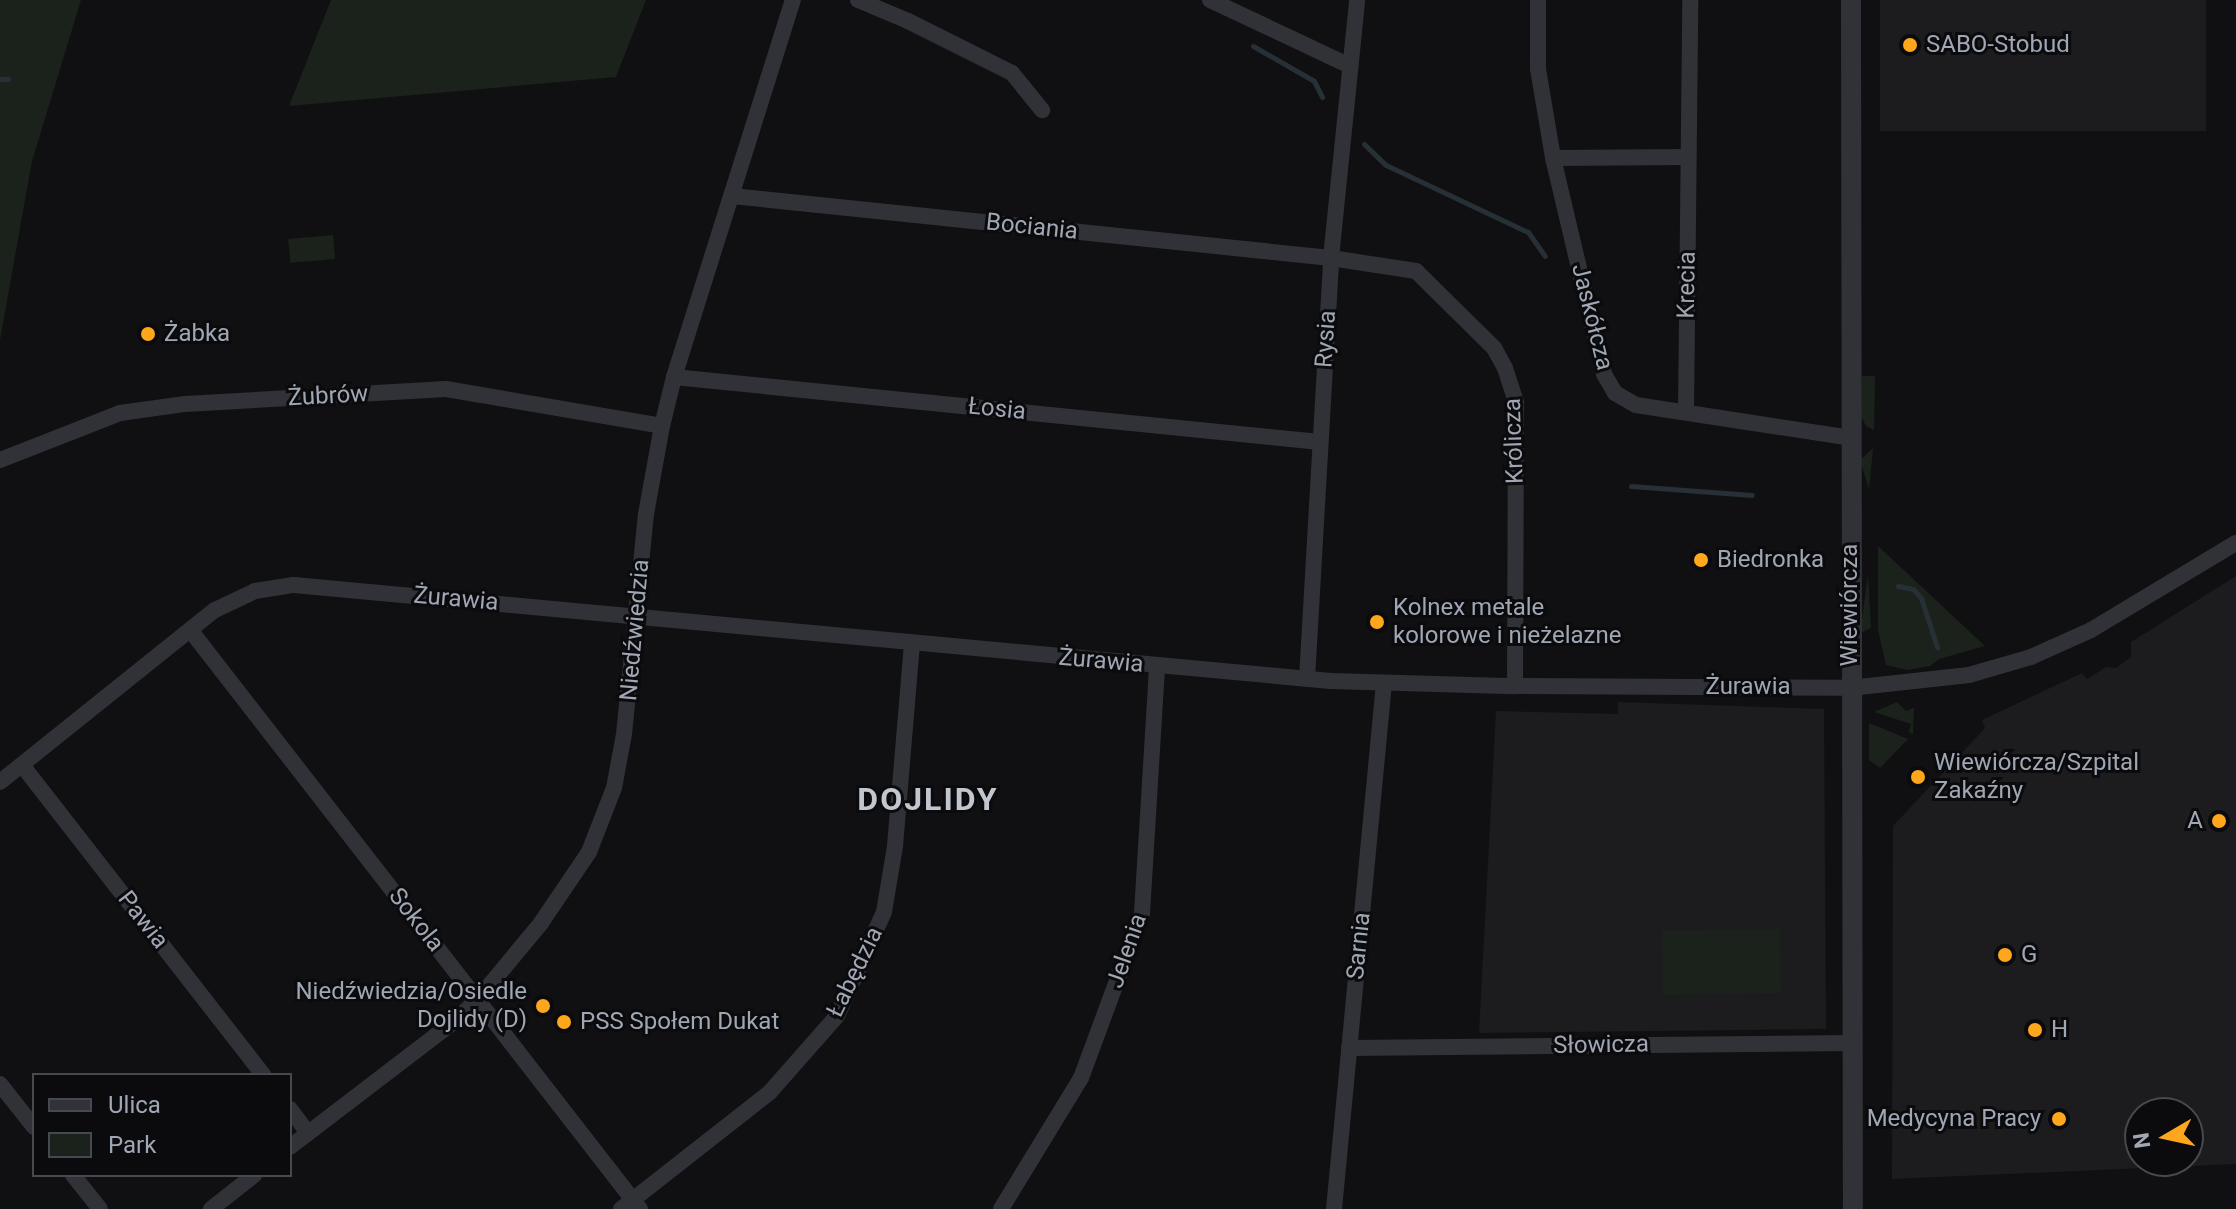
<!DOCTYPE html>
<html>
<head>
<meta charset="utf-8">
<style>
	body { margin:0 }
	#map { position:relative; width:2236px; height:1209px; overflow:hidden; background:#101012; font-family:Roboto,sans-serif }
	div>[style] { position:absolute }
	.built>* { inset:0; background:#1c1c1f; transform-origin:0 0 }
	.green>* { inset:0; background:#1a221b; transform-origin:0 0 }
	.stream>* { height:5px; margin:-2.5px; padding:0 2.5px; transform-origin:2.5px; border-radius:2.5px; background:#263036 }
	.minor>* { height:16px; margin:-8px; padding:0 8px; transform-origin:8px; border-radius:8px; background:#313237 }
	.tertiary>* { height:20px; margin:-10px; padding:0 10px; transform-origin:10px; border-radius:10px; background:#313237 }
	.dots>* { width:22px; height:22px; translate:-50% -50%; box-sizing:border-box; border:4px solid #0b0b0d; border-radius:50% }
	span { translate:-50% -50%; white-space:nowrap; text-align:center; line-height:1.15; -webkit-text-stroke:6px #0b0b0d; paint-order:stroke }
	.poi-label { font-size:24px; color:#a0a7b4 }
	.left { translate:0 -50%; text-align:left }
	.right { translate:-100% -50%; text-align:right }
	.street-label { font-size:24px; color:#a0a7b4 }
	.district-label { font-size:32px; color:#c2c6cf; font-weight:700; letter-spacing:2px }
	.legend { position:absolute; left:32px; top:1073px; width:260px; height:104px; box-sizing:border-box; background:#0b0b0d; border:2px solid #474950; margin:0; padding:10px 14px; list-style:none; font-size:24px; color:#a0a7b4 }
	.legend li { display:flex; align-items:center; gap:16px; height:40px }
	.legend b { width:40px; border:2px solid #474950 }
	.north { position:absolute; left:2124px; top:1097px; width:80px; height:80px; box-sizing:border-box; background:#0b0b0d; border:2px solid #474950; border-radius:50%; rotate:261deg; font-size:22px; font-weight:700; line-height:32px; text-align:center; color:#a0a7b4 }
	.north::after { content:''; display:block; margin:auto; width:28px; height:36px; background:#fea61c; clip-path:polygon(50% 0,100% 100%,50% 72%,0 100%) }
</style>
</head>
<body>
<div id="map">
	<div class="built">
		<div style="left:1880px;top:0;width:326px;height:131px"></div>
		<div style="clip-path:polygon(evenodd,2236px 576px,2236px 1164px,1892px 1179px,1893px 826px,1985px 728px,1982px 720px,2082px 673px,2087px 679px,2106px 667px,2116px 668px,2131px 657px,2131px 642px,2236px 576px,2188px 1113px,2188px 1161px,2140px 1161px,2140px 1113px,2188px 1113px)"></div>
		<div style="clip-path:polygon(1618px 702px,1824px 709px,1826px 1029px,1479px 1033px,1496px 711px,1618px 714px)"></div>
	</div>
	<div class="green">
		<div style="clip-path:polygon(0 0,81px 0,32px 161px,0 340px)"></div>
		<div style="clip-path:polygon(331px 0,646px 0,616px 77px,289px 106px)"></div>
		<div style="left:333px;top:235px;width:24px;height:45px;rotate:85deg"></div>
		<div style="clip-path:polygon(1862px 376px,1875px 376px,1874px 430px,1866px 426px,1861px 416px)"></div>
		<div style="clip-path:polygon(1873px 448px,1869px 489px,1860px 460px)"></div>
		<div style="clip-path:polygon(1878px 546px,1985px 646px,1939px 659px,1930px 666px,1907px 670px,1886px 665px,1878px 630px)"></div>
		<div style="clip-path:polygon(1868px 575px,1871px 628px,1860px 633px)"></div>
		<div style="clip-path:polygon(1897px 702px,1906px 711px,1914px 708px,1913px 734px,1909px 732px,1911px 724px,1874px 712px)"></div>
		<div style="clip-path:polygon(1869px 723px,1908px 739px,1880px 768px,1869px 760px)"></div>
		<div style="left:1780px;top:929px;width:64px;height:118px;rotate:89deg"></div>
	</div>
	<div class="stream">
		<div style="left:1253px;top:46px;width:70px;rotate:29.8deg"></div>
		<div style="left:1314px;top:81px;width:18px;rotate:63deg"></div>
		<div style="left:0;top:79px;width:8px"></div>
		<div style="left:1364px;top:144px;width:30px;rotate:44deg"></div>
		<div style="left:1386px;top:165px;width:157px;rotate:25.3deg"></div>
		<div style="left:1528px;top:232px;width:29px;rotate:55deg"></div>
		<div style="left:1631px;top:486px;width:121px;rotate:4.3deg"></div>
		<div style="left:1898px;top:586px;width:15px;rotate:11deg"></div>
		<div style="left:1913px;top:589px;width:12px;rotate:48deg"></div>
		<div style="left:1921px;top:598px;width:52px;rotate:71.9deg"></div>
	</div>
	<div class="minor">
		<div style="left:858px;top:0;width:54px;rotate:22.8deg"></div>
		<div style="left:908px;top:21px;width:116px;rotate:26.6deg"></div>
		<div style="left:1012px;top:73px;width:48px;rotate:51deg"></div>
		<div style="left:1210px;top:0;width:153px;rotate:25.2deg"></div>
		<div style="left:1538px;top:0;width:69px;rotate:90deg"></div>
		<div style="left:1538px;top:69px;width:90px;rotate:80.4deg"></div>
		<div style="left:1553px;top:158px;width:222px;rotate:76.7deg"></div>
		<div style="left:1604px;top:374px;width:22px;rotate:60deg"></div>
		<div style="left:1615px;top:393px;width:24px;rotate:30deg"></div>
		<div style="left:1636px;top:405px;width:219px;rotate:8.7deg"></div>
		<div style="left:1553px;top:158px;width:135px;rotate:-0.4deg"></div>
		<div style="left:732px;top:196px;width:602px;rotate:5.91deg"></div>
		<div style="left:1331px;top:258px;width:86px;rotate:8.7deg"></div>
		<div style="left:1416px;top:271px;width:110px;rotate:44.6deg"></div>
		<div style="left:1494px;top:348px;width:23px;rotate:61deg"></div>
		<div style="left:1505px;top:368px;width:36px;rotate:72deg"></div>
		<div style="left:1516px;top:402px;width:284px;rotate:90.2deg"></div>
		<div style="left:674px;top:377px;width:649px;rotate:5.75deg"></div>
		<div style="left:1686px;top:412px;width:412px;rotate:-89.4deg"></div>
		<div style="left:0;top:460px;width:129px;rotate:-21.4deg"></div>
		<div style="left:120px;top:413px;width:66px;rotate:-7.9deg"></div>
		<div style="left:185px;top:404px;width:261px;rotate:-3.3deg"></div>
		<div style="left:446px;top:389px;width:219px;rotate:9.7deg"></div>
		<div style="left:191px;top:631px;width:732px;rotate:52.16deg"></div>
		<div style="left:1307px;top:679px;width:422px;rotate:-86.7deg"></div>
		<div style="left:1331px;top:258px;width:259px;rotate:-84.2deg"></div>
		<div style="left:22px;top:765px;width:393px;rotate:52.1deg"></div>
		<div style="left:0;top:782px;width:275px;rotate:-38.7deg"></div>
		<div style="left:215px;top:610px;width:44px;rotate:-25.4deg"></div>
		<div style="left:255px;top:591px;width:39px;rotate:-9deg"></div>
		<div style="left:294px;top:585px;width:1041px;rotate:5.29deg"></div>
		<div style="left:1331px;top:681px;width:184px;rotate:1.6deg"></div>
		<div style="left:1515px;top:686px;width:335px;rotate:0.3deg"></div>
		<div style="left:1850px;top:688px;width:120px;rotate:-6.2deg"></div>
		<div style="left:1969px;top:675px;width:65px;rotate:-16.2deg"></div>
		<div style="left:2031px;top:657px;width:66px;rotate:-24.2deg"></div>
		<div style="left:2091px;top:630px;width:169px;rotate:-31deg"></div>
		<div style="left:1349px;top:1048px;width:503px;rotate:-0.57deg"></div>
		<div style="left:0;top:1084px;width:55px;rotate:51.7deg"></div>
		<div style="left:290px;top:1109px;width:30px;rotate:53deg"></div>
		<div style="left:290px;top:1147px;width:208px;rotate:-37.4deg"></div>
		<div style="left:455px;top:1021px;width:32px;rotate:-44deg"></div>
		<div style="left:478px;top:999px;width:99px;rotate:-50.3deg"></div>
		<div style="left:541px;top:923px;width:86px;rotate:-55.9deg"></div>
		<div style="left:589px;top:852px;width:69px;rotate:-68.7deg"></div>
		<div style="left:614px;top:788px;width:55px;rotate:-79.5deg"></div>
		<div style="left:624px;top:734px;width:221px;rotate:-84.3deg"></div>
		<div style="left:646px;top:514px;width:89px;rotate:-79.7deg"></div>
		<div style="left:662px;top:426px;width:50px;rotate:-76.2deg"></div>
		<div style="left:674px;top:377px;width:395px;rotate:-72.5deg"></div>
		<div style="left:73px;top:1175px;width:43px;rotate:51.5deg"></div>
		<div style="left:211px;top:1209px;width:55px;rotate:-38.3deg"></div>
		<div style="left:621px;top:1209px;width:189px;rotate:-38.1deg"></div>
		<div style="left:770px;top:1092px;width:101px;rotate:-48.6deg"></div>
		<div style="left:837px;top:1016px;width:114px;rotate:-65.7deg"></div>
		<div style="left:884px;top:912px;width:67px;rotate:-80.5deg"></div>
		<div style="left:895px;top:846px;width:204px;rotate:-85.2deg"></div>
		<div style="left:1001px;top:1209px;width:153px;rotate:-58.6deg"></div>
		<div style="left:1081px;top:1078px;width:176px;rotate:-69.7deg"></div>
		<div style="left:1142px;top:913px;width:247px;rotate:-86.5deg"></div>
		<div style="left:1334px;top:1209px;width:528px;rotate:-84.57deg"></div>
	</div>
	<div class="tertiary">
		<div style="left:1851px;top:0;width:1209px;rotate:89.91deg"></div>
	</div>
	<div class="dots">
		<div style="left:1910px;top:45px;background:#fea61c"></div>
		<div style="left:148px;top:334px;background:#fea61c"></div>
		<div style="left:1701px;top:560px;background:#fea61c"></div>
		<div style="left:1377px;top:622px;background:#fea61c"></div>
		<div style="left:1918px;top:777px;background:#fea61c"></div>
		<div style="left:2219px;top:821px;background:#fea61c"></div>
		<div style="left:2005px;top:955px;background:#fea61c"></div>
		<div style="left:543px;top:1006px;background:#fea61c"></div>
		<div style="left:564px;top:1022px;background:#fea61c"></div>
		<div style="left:2035px;top:1030px;background:#fea61c"></div>
		<div style="left:2059px;top:1119px;background:#fea61c"></div>
	</div>
	<div class="poi-label">
		<span class="left" style="left:1926px;top:45px">SABO-Stobud</span>
		<span class="left" style="left:164px;top:334px">Żabka</span>
		<span class="left" style="left:1717px;top:560px">Biedronka</span>
		<span class="left" style="left:1393px;top:622px">Kolnex metale<br>kolorowe i nieżelazne</span>
		<span class="left" style="left:1934px;top:777px">Wiewiórcza/Szpital<br>Zakaźny</span>
		<span class="right" style="left:2203px;top:821px">A</span>
		<span class="left" style="left:2021px;top:955px">G</span>
		<span class="right" style="left:527px;top:1006px">Niedźwiedzia/Osiedle<br>Dojlidy (D)</span>
		<span class="left" style="left:580px;top:1022px">PSS Społem Dukat</span>
		<span class="left" style="left:2051px;top:1030px">H</span>
		<span class="right" style="left:2041px;top:1119px">Medycyna Pracy</span>
	</div>
	<div class="street-label">
		<span style="left:1032px;top:227px;rotate:6deg">Bociania</span>
		<span style="left:1687px;top:285px;rotate:-89deg">Krecia</span>
		<span style="left:1592px;top:317px;rotate:76deg">Jaskółcza</span>
		<span style="left:1326px;top:339px;rotate:-86deg">Rysia</span>
		<span style="left:328px;top:396px;rotate:-3deg">Żubrów</span>
		<span style="left:997px;top:409px;rotate:6deg">Łosia</span>
		<span style="left:1514px;top:441px;rotate:-92deg">Królicza</span>
		<span style="left:456px;top:599px;rotate:5deg">Żurawia</span>
		<span style="left:1850px;top:605px;rotate:-90deg">Wiewiórcza</span>
		<span style="left:635px;top:630px;rotate:-85deg">Niedźwiedzia</span>
		<span style="left:1101px;top:661px;rotate:5deg">Żurawia</span>
		<span style="left:1748px;top:687px">Żurawia</span>
		<span style="left:143px;top:920px;rotate:52deg">Pawia</span>
		<span style="left:416px;top:920px;rotate:52deg">Sokola</span>
		<span style="left:1359px;top:946px;rotate:-84deg">Sarnia</span>
		<span style="left:1127px;top:951px;rotate:-71deg">Jelenia</span>
		<span style="left:855px;top:972px;rotate:-64deg">Łabędzia</span>
		<span style="left:1601px;top:1045px;rotate:-1deg">Słowicza</span>
	</div>
	<div class="district-label">
		<span style="left:928px;top:799px">DOJLIDY</span>
	</div>
	<ul class="legend">
	<li><b style="height:10px;background:#313237"></b>Ulica</li>
	<li><b style="height:22px;background:#1a221b"></b>Park</li>
	</ul>
	<div class="north">N</div>
</div>
</body>
</html>
